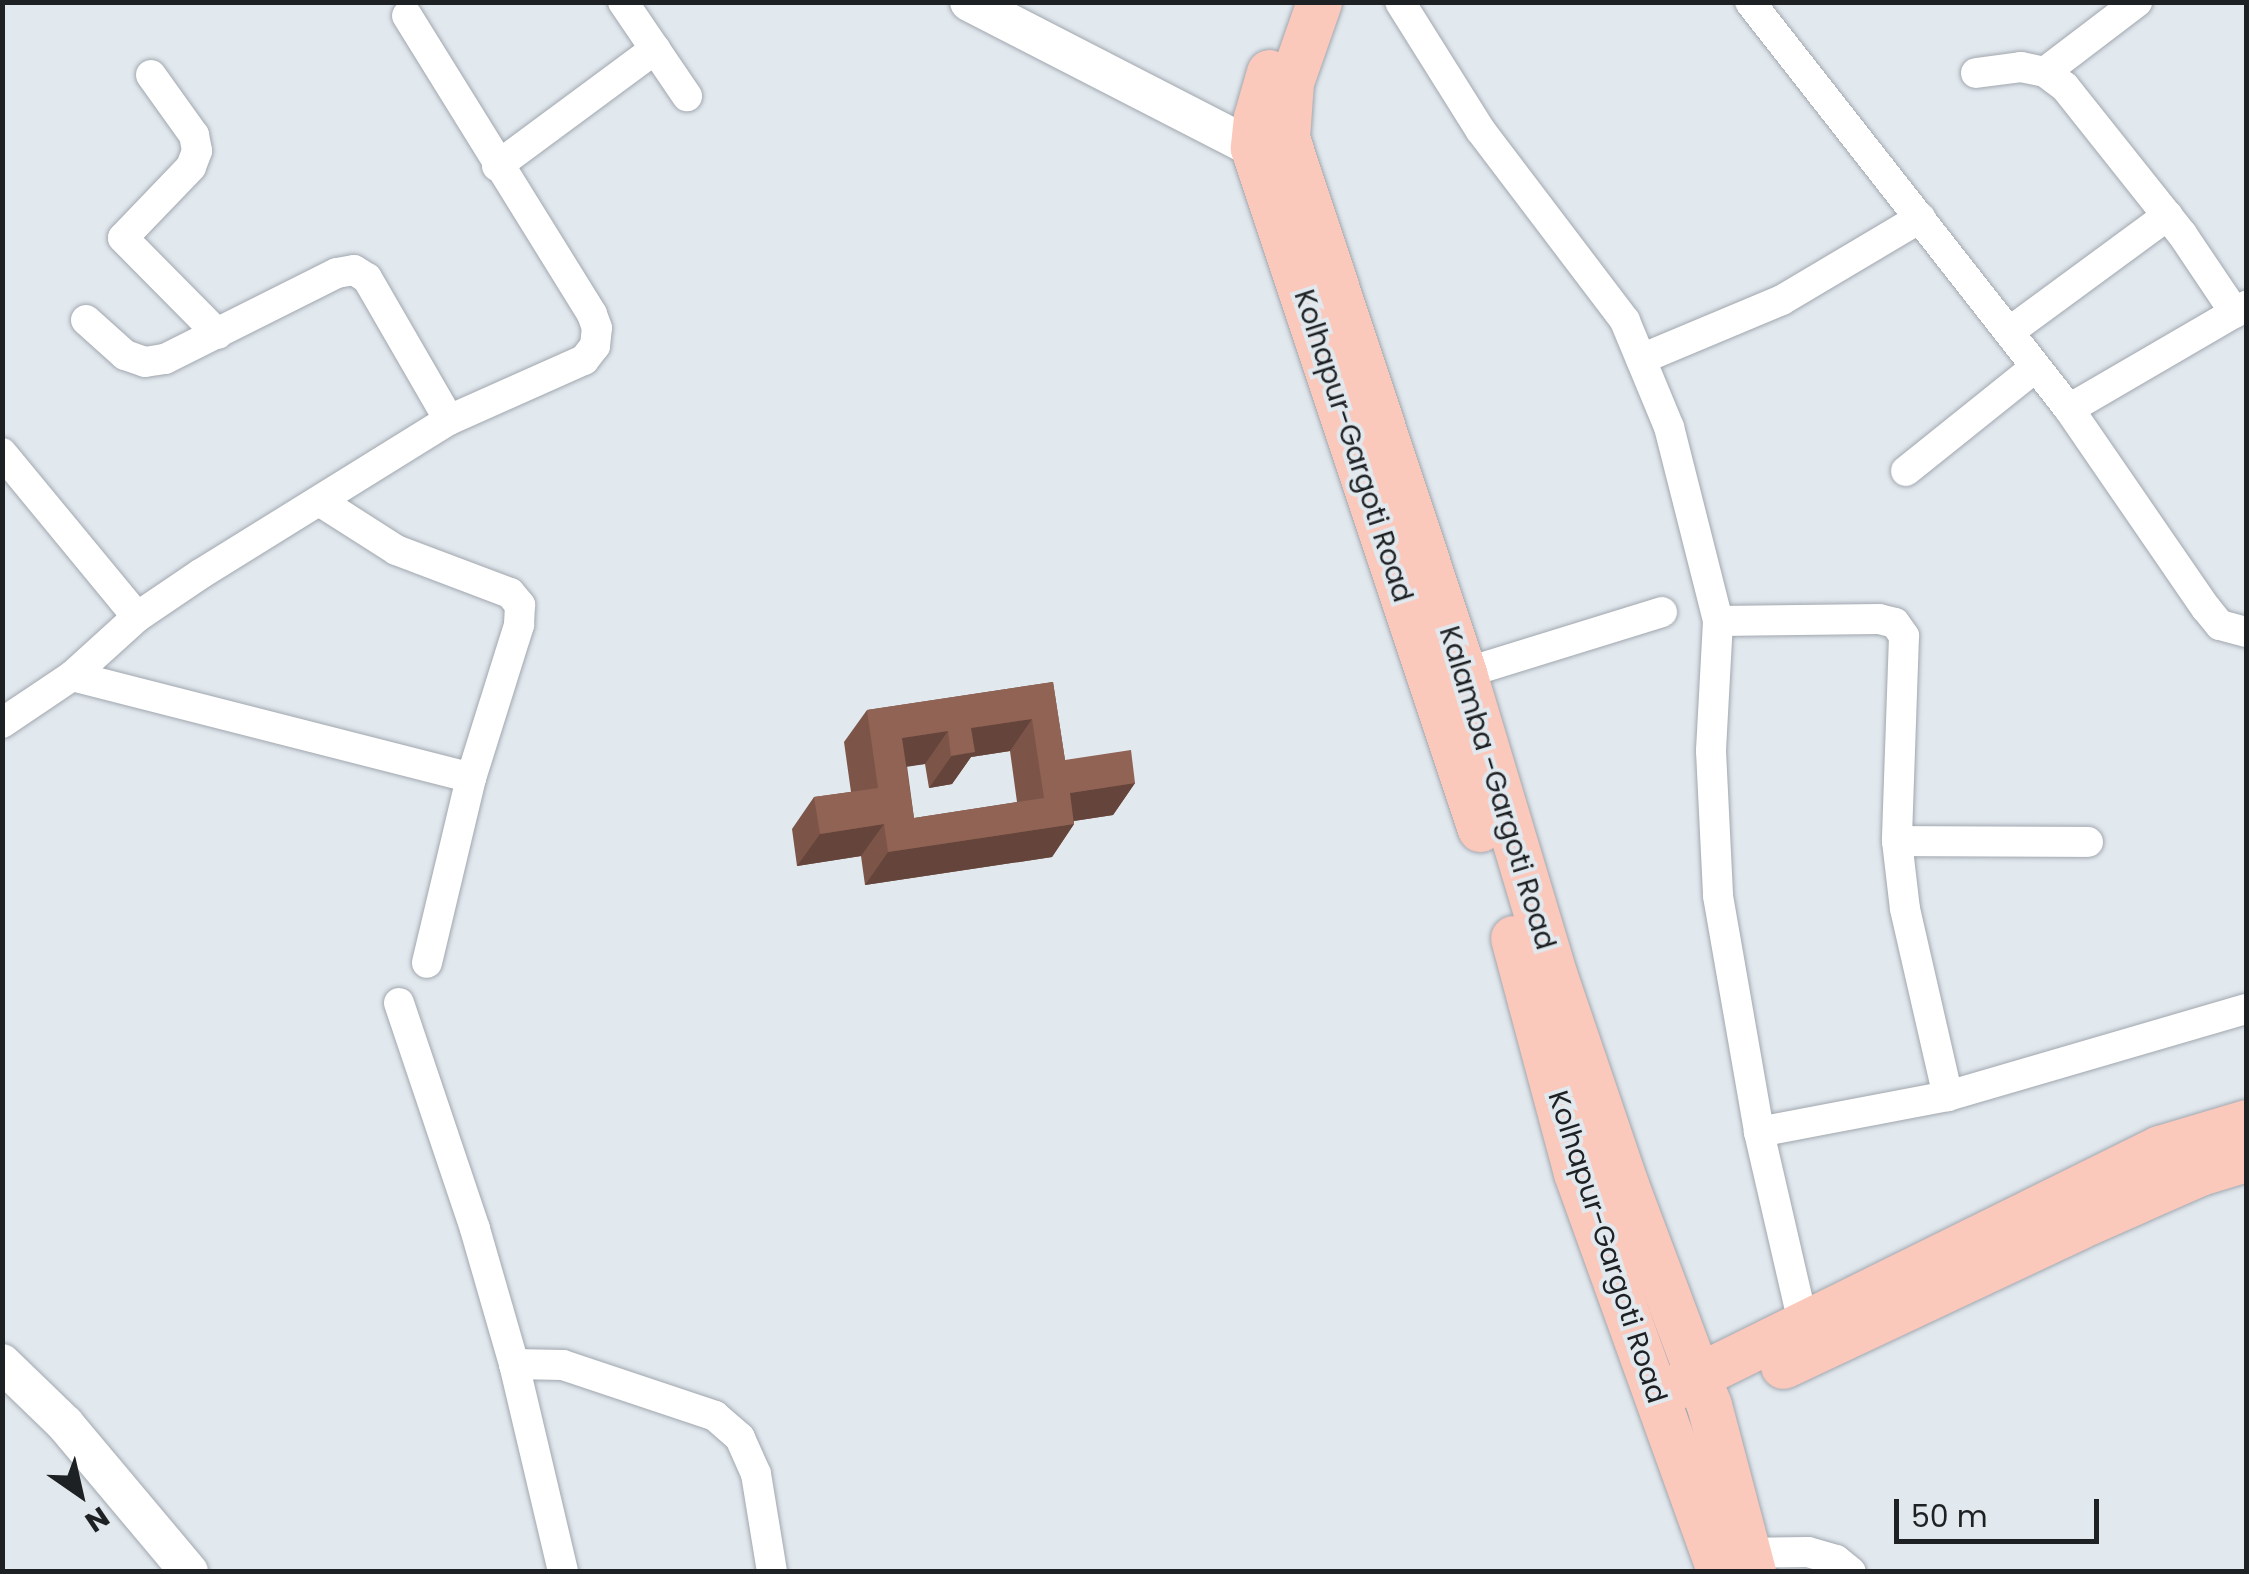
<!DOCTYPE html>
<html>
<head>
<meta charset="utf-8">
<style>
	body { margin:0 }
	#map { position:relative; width:2249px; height:1574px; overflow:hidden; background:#e1e8ee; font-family:Poppins,sans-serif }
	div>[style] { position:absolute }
	.roads { filter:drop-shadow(0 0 2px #a1a7ae) drop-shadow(0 0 2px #a1a7ae) }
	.minor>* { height:30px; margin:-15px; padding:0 15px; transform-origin:15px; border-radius:15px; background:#fff }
	.tertiary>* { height:38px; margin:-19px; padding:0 19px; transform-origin:19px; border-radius:19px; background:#fff }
	.primary>* { height:45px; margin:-22.5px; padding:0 22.5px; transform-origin:22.5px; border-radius:22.5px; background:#fbc8bc }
	.wall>* { inset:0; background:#7c5548 }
	.shaded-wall>* { inset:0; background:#65453b }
	.building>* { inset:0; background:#906354 }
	span { translate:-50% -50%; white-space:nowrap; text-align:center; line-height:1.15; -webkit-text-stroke:8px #e1e8ee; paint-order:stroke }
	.street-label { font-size:28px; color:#1e2123 }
	.frame { position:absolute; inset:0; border:5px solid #1e2123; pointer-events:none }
	.north { position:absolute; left:30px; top:1444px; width:100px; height:100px; -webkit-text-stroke:8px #e1e8ee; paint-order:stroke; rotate:146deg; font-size:28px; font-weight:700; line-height:40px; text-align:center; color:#1e2123 }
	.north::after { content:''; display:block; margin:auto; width:35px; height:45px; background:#1e2123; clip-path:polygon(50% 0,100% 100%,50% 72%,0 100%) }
	.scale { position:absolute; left:1894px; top:1499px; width:205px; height:45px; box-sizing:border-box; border:5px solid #1e2123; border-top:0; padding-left:12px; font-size:30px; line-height:35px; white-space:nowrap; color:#1e2123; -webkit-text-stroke:8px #e1e8ee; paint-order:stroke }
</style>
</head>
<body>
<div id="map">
	<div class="roads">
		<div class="minor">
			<div style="left:623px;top:2px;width:114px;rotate:55.8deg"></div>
			<div style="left:1400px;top:2px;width:152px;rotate:57.9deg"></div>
			<div style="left:1481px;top:131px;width:238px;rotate:52.8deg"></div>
			<div style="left:1625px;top:321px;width:115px;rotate:67.5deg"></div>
			<div style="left:1669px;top:427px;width:200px;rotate:75.8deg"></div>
			<div style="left:1718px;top:621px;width:130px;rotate:93.1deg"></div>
			<div style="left:1711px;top:751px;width:145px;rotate:87.2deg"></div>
			<div style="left:1718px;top:896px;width:240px;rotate:80.1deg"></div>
			<div style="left:1750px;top:2px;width:517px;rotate:51.91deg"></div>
			<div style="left:2069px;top:409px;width:242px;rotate:55.5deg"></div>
			<div style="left:2206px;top:608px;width:22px;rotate:51deg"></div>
			<div style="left:2220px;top:625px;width:27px;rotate:15deg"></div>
			<div style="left:2045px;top:72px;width:116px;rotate:-37.3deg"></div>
			<div style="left:1976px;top:73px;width:45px;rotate:-7.6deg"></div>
			<div style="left:2021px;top:67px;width:25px;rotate:12deg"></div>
			<div style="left:2045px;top:72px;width:25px;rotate:37deg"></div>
			<div style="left:2065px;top:87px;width:188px;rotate:51.5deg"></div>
			<div style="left:2182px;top:234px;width:95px;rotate:56.1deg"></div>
			<div style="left:151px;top:75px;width:74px;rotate:54.4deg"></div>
			<div style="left:194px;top:135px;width:16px;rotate:79deg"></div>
			<div style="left:197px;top:151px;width:17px;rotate:111deg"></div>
			<div style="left:191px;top:167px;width:98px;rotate:133.8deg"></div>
			<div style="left:123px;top:238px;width:135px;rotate:45.3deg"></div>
			<div style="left:497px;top:166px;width:197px;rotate:-36.5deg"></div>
			<div style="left:86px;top:320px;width:52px;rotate:41.9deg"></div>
			<div style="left:125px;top:355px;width:21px;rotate:19deg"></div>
			<div style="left:145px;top:362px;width:20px;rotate:-9deg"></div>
			<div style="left:165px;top:359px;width:192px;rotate:-26.6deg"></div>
			<div style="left:337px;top:273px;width:17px;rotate:-10deg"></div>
			<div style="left:354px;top:270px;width:15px;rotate:32deg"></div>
			<div style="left:367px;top:278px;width:164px;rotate:60deg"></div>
			<div style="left:2009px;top:332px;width:197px;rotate:-36.3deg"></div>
			<div style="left:1641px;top:359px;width:153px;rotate:-22.7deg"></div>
			<div style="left:1782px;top:300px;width:161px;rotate:-30.7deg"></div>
			<div style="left:2069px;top:409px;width:205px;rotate:-30.2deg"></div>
			<div style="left:2px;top:453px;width:212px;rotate:50.5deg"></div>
			<div style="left:1906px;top:471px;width:166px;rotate:-38.7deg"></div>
			<div style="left:321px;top:502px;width:89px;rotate:32.6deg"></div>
			<div style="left:396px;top:550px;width:122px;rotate:20.7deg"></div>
			<div style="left:510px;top:593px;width:16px;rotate:50deg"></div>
			<div style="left:520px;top:605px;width:20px;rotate:93deg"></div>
			<div style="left:519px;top:625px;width:160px;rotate:107.4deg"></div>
			<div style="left:471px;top:778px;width:190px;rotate:103.4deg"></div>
			<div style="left:1718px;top:621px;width:161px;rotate:-0.7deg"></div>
			<div style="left:1879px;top:619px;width:16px;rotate:14deg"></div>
			<div style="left:1895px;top:623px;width:16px;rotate:55deg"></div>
			<div style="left:1904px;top:636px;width:205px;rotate:92deg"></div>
			<div style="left:1897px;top:841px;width:68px;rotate:83.3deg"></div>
			<div style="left:1905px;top:909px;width:192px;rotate:77.1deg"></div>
			<div style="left:72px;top:676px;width:412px;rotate:14.3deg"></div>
			<div style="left:1449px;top:678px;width:223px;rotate:-17.2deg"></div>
			<div style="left:2px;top:723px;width:84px;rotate:-33.9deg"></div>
			<div style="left:72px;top:676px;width:88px;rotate:-42.2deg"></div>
			<div style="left:137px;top:617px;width:78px;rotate:-34.1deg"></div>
			<div style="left:202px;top:573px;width:291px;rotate:-31.8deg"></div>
			<div style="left:449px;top:420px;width:148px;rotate:-24deg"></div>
			<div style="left:584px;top:360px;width:18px;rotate:-52deg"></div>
			<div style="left:595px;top:346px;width:18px;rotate:-84deg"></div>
			<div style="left:597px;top:328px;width:15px;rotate:-110deg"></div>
			<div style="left:592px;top:314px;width:351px;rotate:-121.8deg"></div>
			<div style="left:1897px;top:841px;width:191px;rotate:0.3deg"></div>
			<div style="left:399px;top:1003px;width:238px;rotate:71.4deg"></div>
			<div style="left:475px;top:1229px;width:141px;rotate:73.9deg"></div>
			<div style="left:514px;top:1364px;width:214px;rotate:76.7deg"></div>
			<div style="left:1807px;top:1340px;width:213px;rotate:-103deg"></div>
			<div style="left:1759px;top:1132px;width:192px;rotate:-10.8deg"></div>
			<div style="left:1948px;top:1096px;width:310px;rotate:-16.3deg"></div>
			<div style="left:514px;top:1364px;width:49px;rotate:1.2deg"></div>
			<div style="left:563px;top:1365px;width:160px;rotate:18.5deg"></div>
			<div style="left:715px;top:1416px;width:33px;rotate:41deg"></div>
			<div style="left:740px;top:1438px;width:39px;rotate:66deg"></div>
			<div style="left:756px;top:1474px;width:99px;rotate:80.7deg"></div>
			<div style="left:1734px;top:1553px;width:74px;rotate:-0.8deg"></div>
			<div style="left:1808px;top:1552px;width:29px;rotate:16deg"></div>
			<div style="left:1836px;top:1560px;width:19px;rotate:39deg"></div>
		</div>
		<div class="tertiary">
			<div style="left:969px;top:2px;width:348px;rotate:27.2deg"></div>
			<div style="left:2px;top:1363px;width:88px;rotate:44.1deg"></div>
			<div style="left:65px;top:1424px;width:193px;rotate:50deg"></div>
		</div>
		<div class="primary">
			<div style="left:1319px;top:2px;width:85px;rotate:109.3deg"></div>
			<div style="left:1291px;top:82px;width:56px;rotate:94.1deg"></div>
			<div style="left:1287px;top:138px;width:564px;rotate:71.69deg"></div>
			<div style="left:1464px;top:673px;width:316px;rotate:73.3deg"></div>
			<div style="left:1555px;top:976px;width:218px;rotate:71.2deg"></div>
			<div style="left:1625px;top:1182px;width:238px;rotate:69.4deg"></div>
			<div style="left:1709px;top:1405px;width:173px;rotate:75.2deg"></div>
			<div style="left:1269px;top:72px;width:47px;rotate:106.1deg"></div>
			<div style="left:1256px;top:117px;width:31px;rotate:96deg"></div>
			<div style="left:1253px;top:148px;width:718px;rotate:71.57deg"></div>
			<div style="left:1513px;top:938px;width:243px;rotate:75deg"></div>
			<div style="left:1576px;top:1173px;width:424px;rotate:70.2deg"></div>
			<div style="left:1783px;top:1366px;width:326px;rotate:-25.2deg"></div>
			<div style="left:2078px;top:1227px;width:133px;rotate:-23.9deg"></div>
			<div style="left:2200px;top:1173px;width:48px;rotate:-16.9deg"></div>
			<div style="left:1671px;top:1389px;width:544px;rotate:-26.28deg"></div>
			<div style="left:2159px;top:1148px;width:91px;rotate:-16.6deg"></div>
		</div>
	</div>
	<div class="wall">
		<div style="clip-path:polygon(evenodd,1053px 682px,1065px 760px,1135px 783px,1113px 815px,1074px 821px,1074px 824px,1052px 857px,865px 885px,861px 856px,797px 866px,792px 829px,814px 797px,851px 792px,844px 742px,867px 710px,1053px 682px,1010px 751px,1017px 802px,914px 818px,907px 766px,925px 764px,929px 788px,952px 784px,971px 757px,1010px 751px)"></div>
	</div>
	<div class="shaded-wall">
		<div style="clip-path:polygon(1032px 719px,1010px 751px,971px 757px,952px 784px,929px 788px,971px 728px)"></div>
		<div style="clip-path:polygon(948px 731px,925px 764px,880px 771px,902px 738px)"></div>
		<div style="clip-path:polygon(1135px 783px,1113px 815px,1047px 825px,1070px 793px)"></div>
		<div style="clip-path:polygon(884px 824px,861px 856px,797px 866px,820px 834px)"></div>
		<div style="clip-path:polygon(1074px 824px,1052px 857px,865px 885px,888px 852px)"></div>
	</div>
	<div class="building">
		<div style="clip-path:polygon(evenodd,1053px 682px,1065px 760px,1131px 750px,1135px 783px,1070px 793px,1074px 824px,888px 852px,884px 824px,820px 834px,814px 797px,878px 788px,867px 710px,1053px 682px,1032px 719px,1044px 798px,914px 818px,902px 738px,948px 731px,951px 756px,975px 752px,971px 728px,1032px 719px)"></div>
	</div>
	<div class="street-label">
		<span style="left:1353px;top:446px;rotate:72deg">Kolhapur-Gargoti Road</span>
		<span style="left:1497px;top:788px;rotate:73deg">Kalamba -Gargoti Road</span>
		<span style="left:1607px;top:1247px;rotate:72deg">Kolhapur-Gargoti Road</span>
	</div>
	<div class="frame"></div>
	<div class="north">N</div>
	<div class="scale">50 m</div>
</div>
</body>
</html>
